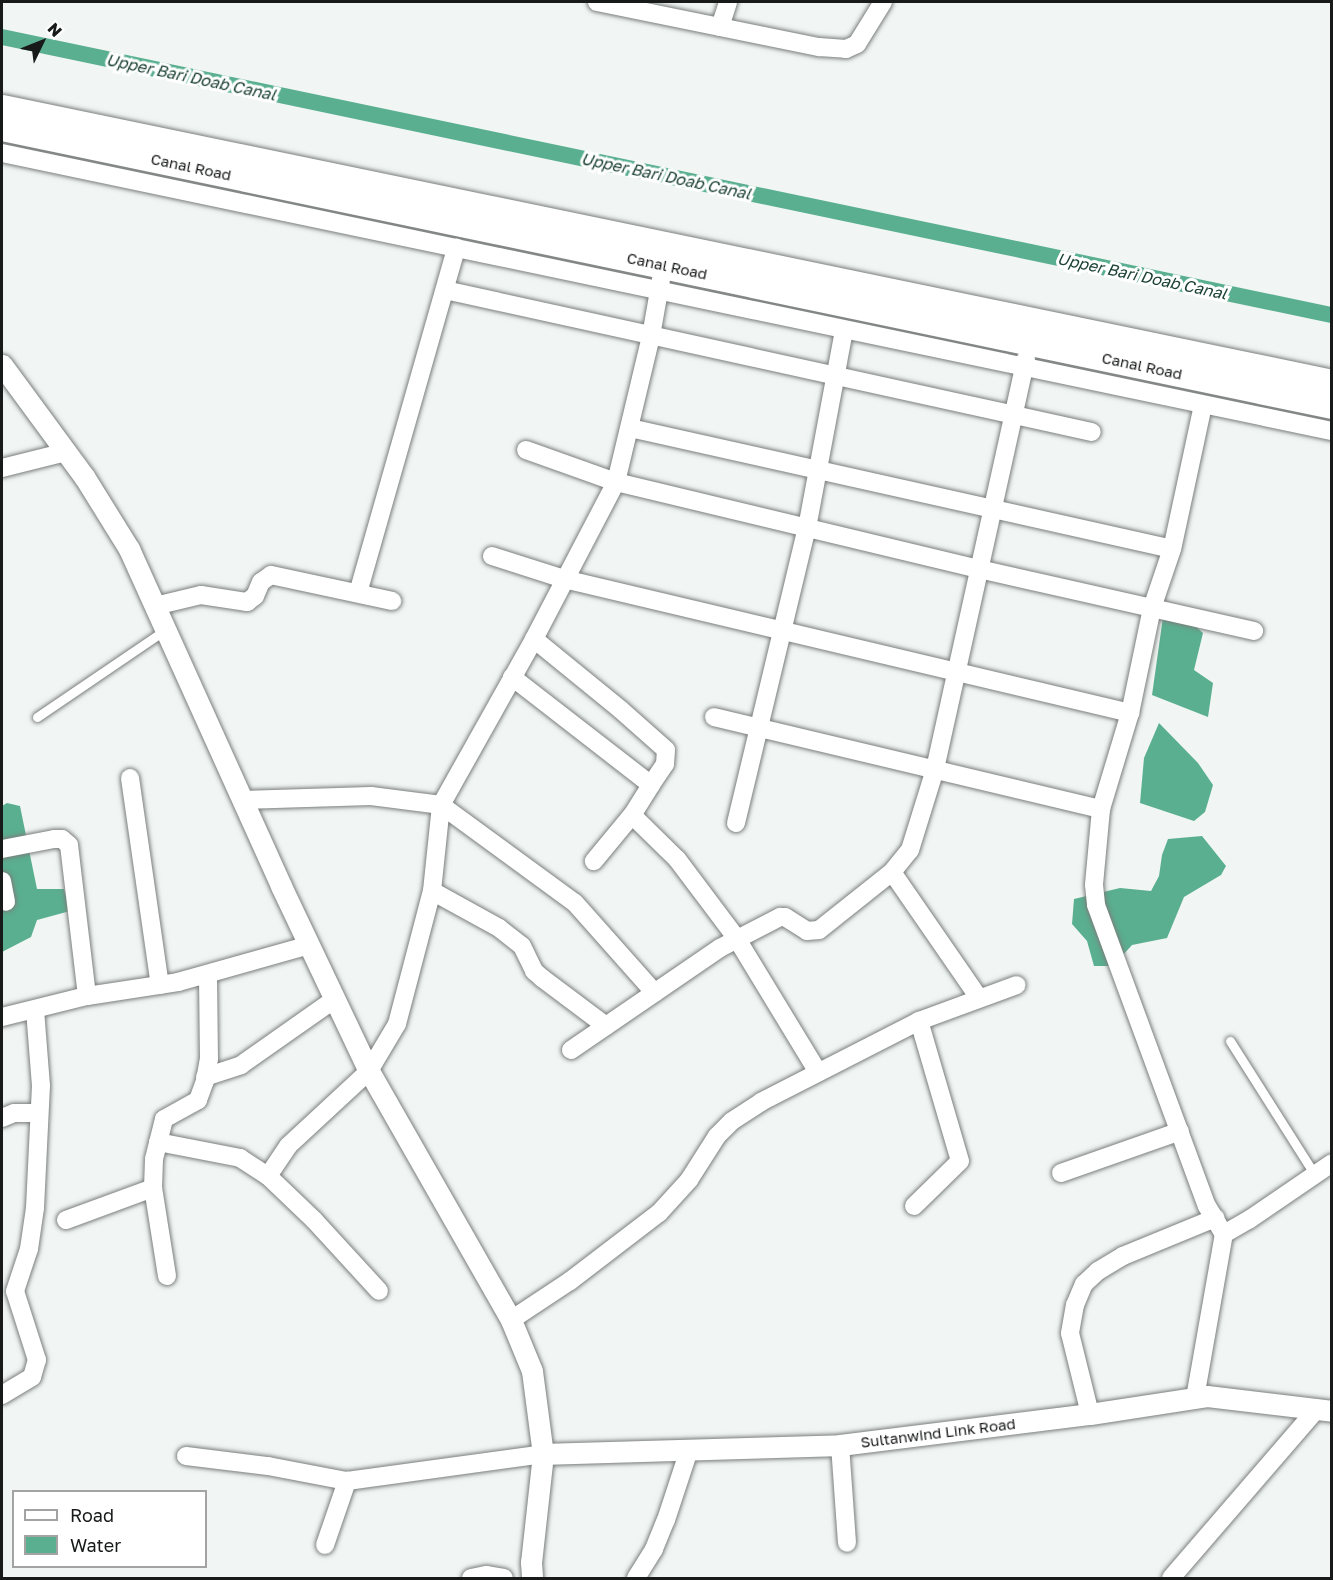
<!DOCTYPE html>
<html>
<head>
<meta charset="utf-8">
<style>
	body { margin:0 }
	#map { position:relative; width:1333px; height:1580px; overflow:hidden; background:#f1f6f4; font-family:"Golos Text",sans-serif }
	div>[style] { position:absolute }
	.water>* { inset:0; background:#5aaf90 }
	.canal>* { height:16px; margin:-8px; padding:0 8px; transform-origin:8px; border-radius:8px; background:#5aaf90 }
	.roads { filter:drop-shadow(0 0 2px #7a7e7c) drop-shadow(0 0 2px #7a7e7c) }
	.service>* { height:9px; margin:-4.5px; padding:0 4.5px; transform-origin:4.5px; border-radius:4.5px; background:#fff }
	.minor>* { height:18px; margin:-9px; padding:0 9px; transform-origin:9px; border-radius:9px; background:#fff }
	.tertiary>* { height:21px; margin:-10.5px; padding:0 10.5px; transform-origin:10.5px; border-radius:10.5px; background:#fff }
	.primary>* { height:27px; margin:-13.5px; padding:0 13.5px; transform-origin:13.5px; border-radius:13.5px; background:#fff }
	span { translate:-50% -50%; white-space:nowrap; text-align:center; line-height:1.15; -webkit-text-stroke:6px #fff; paint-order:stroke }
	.street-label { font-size:15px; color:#181a19 }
	.water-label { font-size:16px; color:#1c4235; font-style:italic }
	.frame { position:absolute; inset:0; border:3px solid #181a19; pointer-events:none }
	.legend { position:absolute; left:12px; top:1490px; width:195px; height:78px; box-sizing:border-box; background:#fff; border:2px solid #a3a3a3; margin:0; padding:8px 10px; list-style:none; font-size:18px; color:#181a19 }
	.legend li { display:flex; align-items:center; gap:12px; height:30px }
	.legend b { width:30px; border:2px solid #a3a3a3 }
	.north { position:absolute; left:12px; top:12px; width:60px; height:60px; -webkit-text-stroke:4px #fff; paint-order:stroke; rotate:47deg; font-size:16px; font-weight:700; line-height:24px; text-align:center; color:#181a19 }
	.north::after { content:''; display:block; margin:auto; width:21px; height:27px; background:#181a19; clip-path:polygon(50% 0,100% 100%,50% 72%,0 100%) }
</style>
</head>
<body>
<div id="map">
	<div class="water">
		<div style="clip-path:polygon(1163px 617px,1192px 623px,1203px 633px,1194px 670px,1213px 683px,1208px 717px,1152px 695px)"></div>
		<div style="clip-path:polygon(1159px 723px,1198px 763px,1213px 785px,1205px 812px,1194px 821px,1140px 803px,1144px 758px)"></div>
		<div style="clip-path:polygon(7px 803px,20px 806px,37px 889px,64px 889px,70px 911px,37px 920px,31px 937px,2px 952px,2px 806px)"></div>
		<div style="clip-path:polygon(1202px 836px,1226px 866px,1221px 875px,1184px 897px,1167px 938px,1132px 945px,1113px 966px,1094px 966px,1087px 941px,1072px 924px,1074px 899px,1120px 888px,1151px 891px,1159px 876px,1162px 855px,1168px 839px)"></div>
	</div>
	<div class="canal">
		<div style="left:2px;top:37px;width:1359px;rotate:11.81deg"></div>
	</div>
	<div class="roads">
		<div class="service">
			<div style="left:37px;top:717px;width:155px;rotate:-34.2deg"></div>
			<div style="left:1230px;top:1041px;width:159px;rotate:57.6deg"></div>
		</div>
		<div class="minor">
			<div style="left:597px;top:2px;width:227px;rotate:11.5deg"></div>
			<div style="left:819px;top:47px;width:27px;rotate:4deg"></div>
			<div style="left:846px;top:49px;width:12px;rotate:-24deg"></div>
			<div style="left:857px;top:44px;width:49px;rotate:-58.2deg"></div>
			<div style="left:720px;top:27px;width:26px;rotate:-72deg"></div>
			<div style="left:2px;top:153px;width:1359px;rotate:11.81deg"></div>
			<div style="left:445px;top:290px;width:662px;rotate:12.38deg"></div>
			<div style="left:1203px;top:405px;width:147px;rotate:102.1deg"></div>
			<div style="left:1172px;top:549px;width:62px;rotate:108.7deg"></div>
			<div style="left:1152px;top:608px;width:107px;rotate:101.8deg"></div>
			<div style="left:1130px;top:713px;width:100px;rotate:106.8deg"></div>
			<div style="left:1101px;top:809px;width:76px;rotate:95.3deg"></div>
			<div style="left:1094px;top:885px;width:20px;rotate:84deg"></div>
			<div style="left:1096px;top:905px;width:321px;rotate:69.8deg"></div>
			<div style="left:1207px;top:1206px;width:33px;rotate:59deg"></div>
			<div style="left:630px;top:428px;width:555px;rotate:12.58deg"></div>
			<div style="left:526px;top:450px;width:96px;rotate:19.6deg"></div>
			<div style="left:616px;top:482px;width:373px;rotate:13.5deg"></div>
			<div style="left:979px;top:569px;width:282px;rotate:12.7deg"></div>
			<div style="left:2px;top:468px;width:66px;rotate:-14deg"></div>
			<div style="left:492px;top:556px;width:76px;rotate:17.7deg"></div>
			<div style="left:564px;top:579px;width:582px;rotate:13.32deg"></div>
			<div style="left:358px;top:593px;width:359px;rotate:-74.1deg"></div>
			<div style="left:155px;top:606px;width:47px;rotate:-13.4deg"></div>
			<div style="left:201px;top:595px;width:47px;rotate:8.7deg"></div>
			<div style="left:247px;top:602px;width:10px;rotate:-37deg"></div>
			<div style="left:255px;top:596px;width:15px;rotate:-67deg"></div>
			<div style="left:261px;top:582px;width:12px;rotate:-35deg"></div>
			<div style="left:271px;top:575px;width:124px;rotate:12.1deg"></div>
			<div style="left:534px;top:639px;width:112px;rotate:39.2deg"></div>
			<div style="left:621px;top:710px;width:60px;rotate:41.6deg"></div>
			<div style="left:666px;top:750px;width:14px;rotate:94deg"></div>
			<div style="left:665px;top:764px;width:25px;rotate:124deg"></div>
			<div style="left:651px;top:785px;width:36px;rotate:122deg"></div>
			<div style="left:632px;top:815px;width:60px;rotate:129.6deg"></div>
			<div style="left:512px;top:677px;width:176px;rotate:37.8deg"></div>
			<div style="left:714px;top:717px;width:398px;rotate:13.4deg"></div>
			<div style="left:130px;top:778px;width:209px;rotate:81.8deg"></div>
			<div style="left:242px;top:800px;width:129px;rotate:-1.8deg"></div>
			<div style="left:371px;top:796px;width:71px;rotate:7.3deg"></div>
			<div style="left:441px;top:805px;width:166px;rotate:36.2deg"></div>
			<div style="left:575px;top:903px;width:120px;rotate:48.4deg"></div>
			<div style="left:632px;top:815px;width:63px;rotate:44.4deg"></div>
			<div style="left:677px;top:859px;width:100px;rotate:53.1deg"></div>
			<div style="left:737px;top:939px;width:156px;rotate:58.7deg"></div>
			<div style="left:736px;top:823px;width:303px;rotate:-76.5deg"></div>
			<div style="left:807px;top:528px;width:201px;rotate:-79.4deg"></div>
			<div style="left:2px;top:849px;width:53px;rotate:-10.9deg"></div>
			<div style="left:54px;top:839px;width:8px"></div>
			<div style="left:62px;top:839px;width:9px;rotate:41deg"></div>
			<div style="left:69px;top:845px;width:152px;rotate:83.2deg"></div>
			<div style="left:2px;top:881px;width:21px;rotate:79deg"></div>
			<div style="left:432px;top:891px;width:77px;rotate:28.9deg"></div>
			<div style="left:499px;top:928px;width:29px;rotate:38deg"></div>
			<div style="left:522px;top:946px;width:28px;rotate:64deg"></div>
			<div style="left:534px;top:971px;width:11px;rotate:41deg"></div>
			<div style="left:542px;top:978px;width:80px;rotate:36.9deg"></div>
			<div style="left:979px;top:998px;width:153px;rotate:-124.6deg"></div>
			<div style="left:892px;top:872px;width:28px;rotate:-51deg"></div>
			<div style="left:910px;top:850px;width:85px;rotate:-72.8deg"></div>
			<div style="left:935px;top:769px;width:421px;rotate:-77.5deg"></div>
			<div style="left:2px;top:1017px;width:88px;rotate:-13.9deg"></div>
			<div style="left:87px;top:996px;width:92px;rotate:-8.7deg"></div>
			<div style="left:178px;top:982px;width:137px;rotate:-15.7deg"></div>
			<div style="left:571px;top:1050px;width:181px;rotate:-34.4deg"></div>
			<div style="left:720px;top:948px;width:68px;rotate:-27.3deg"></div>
			<div style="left:780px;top:917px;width:5px"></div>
			<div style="left:785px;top:917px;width:26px;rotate:32deg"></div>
			<div style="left:807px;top:931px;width:12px;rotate:-5deg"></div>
			<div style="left:819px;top:930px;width:93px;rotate:-38.5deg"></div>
			<div style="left:205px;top:1077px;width:38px;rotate:-18deg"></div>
			<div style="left:241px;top:1065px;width:115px;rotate:-35.1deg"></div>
			<div style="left:2px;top:1118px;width:13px;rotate:-23deg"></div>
			<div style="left:14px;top:1113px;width:25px"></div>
			<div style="left:158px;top:1142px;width:84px;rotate:11deg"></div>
			<div style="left:240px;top:1158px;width:33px;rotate:33deg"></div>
			<div style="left:268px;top:1176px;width:64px;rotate:43.7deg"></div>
			<div style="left:314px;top:1220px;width:96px;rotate:47.5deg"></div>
			<div style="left:1061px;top:1173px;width:126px;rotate:-19.4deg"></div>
			<div style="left:268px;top:1176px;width:36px;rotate:-56deg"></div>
			<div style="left:288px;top:1146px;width:110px;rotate:-42.8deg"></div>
			<div style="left:369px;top:1071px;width:55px;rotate:-59.2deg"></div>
			<div style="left:397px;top:1024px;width:138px;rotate:-75.3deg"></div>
			<div style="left:432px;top:891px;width:86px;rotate:-84deg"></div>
			<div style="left:441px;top:805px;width:190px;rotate:-60.7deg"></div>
			<div style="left:534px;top:639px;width:177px;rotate:-62.4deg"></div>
			<div style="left:616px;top:482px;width:150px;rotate:-76.5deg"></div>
			<div style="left:651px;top:336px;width:58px;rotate:-80deg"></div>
			<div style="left:914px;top:1206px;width:64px;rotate:-44.4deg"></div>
			<div style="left:960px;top:1161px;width:146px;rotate:-106.3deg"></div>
			<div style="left:66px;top:1220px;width:93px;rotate:-20.2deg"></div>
			<div style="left:167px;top:1276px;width:89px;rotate:-99deg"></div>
			<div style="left:153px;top:1188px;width:29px;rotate:-88deg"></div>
			<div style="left:154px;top:1159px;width:41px;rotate:-76deg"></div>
			<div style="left:164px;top:1119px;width:39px;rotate:-29deg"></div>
			<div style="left:198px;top:1100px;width:20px;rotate:-70deg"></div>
			<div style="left:205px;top:1081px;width:22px;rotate:-80deg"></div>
			<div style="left:209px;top:1059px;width:85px;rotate:-90.7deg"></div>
			<div style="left:511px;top:1320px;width:71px;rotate:-33.5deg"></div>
			<div style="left:570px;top:1281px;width:112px;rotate:-37.4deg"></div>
			<div style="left:659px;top:1213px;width:45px;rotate:-47.7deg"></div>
			<div style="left:689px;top:1180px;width:52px;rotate:-57.5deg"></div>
			<div style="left:717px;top:1136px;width:21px;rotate:-45deg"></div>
			<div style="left:732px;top:1121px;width:35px;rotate:-33deg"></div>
			<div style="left:761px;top:1102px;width:178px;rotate:-27.1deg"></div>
			<div style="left:919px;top:1021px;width:104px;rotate:-20.2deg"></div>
			<div style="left:2px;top:1395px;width:35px;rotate:-31deg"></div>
			<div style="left:32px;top:1377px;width:18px;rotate:-74deg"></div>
			<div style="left:37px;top:1360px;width:72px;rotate:-107.7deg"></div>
			<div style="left:15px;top:1291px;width:44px;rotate:-71.6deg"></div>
			<div style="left:29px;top:1249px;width:41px;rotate:-81.7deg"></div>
			<div style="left:35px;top:1208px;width:122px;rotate:-87.2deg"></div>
			<div style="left:41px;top:1086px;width:76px;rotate:-94.5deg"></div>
			<div style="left:1195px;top:1398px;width:167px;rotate:-80deg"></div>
			<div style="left:1224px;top:1234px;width:30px;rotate:-30deg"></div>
			<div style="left:1250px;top:1219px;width:99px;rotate:-34.3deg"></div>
			<div style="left:1090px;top:1414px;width:83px;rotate:-103.9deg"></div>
			<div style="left:1070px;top:1333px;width:28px;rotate:-80deg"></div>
			<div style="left:1075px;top:1305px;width:23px;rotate:-67deg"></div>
			<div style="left:1084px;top:1284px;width:19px;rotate:-43deg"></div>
			<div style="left:1098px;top:1271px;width:29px;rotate:-31deg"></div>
			<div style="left:1123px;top:1256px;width:100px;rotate:-22.4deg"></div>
			<div style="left:840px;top:1445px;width:98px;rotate:85.9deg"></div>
			<div style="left:186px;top:1456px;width:83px;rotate:7deg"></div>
			<div style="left:268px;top:1466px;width:80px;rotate:10.8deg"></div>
			<div style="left:347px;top:1481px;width:198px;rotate:-7.8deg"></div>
			<div style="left:325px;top:1545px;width:68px;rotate:-71deg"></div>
			<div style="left:471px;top:1578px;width:16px;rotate:-11deg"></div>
			<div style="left:487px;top:1575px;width:17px;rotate:10deg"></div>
			<div style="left:636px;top:1578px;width:34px;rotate:-58deg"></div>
			<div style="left:654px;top:1549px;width:31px;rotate:-68deg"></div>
			<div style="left:666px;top:1520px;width:74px;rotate:-71.8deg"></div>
			<div style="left:1171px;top:1578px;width:223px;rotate:-49.2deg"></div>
		</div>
		<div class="tertiary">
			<div style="left:2px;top:365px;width:140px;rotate:53.7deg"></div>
			<div style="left:85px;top:478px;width:84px;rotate:58.2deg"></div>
			<div style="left:129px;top:549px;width:370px;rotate:65.7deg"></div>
			<div style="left:281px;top:886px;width:205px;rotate:64.6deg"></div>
			<div style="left:369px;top:1071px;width:287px;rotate:60.3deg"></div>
			<div style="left:511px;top:1320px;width:55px;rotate:67.6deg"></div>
			<div style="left:532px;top:1371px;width:84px;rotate:82.5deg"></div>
			<div style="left:543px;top:1454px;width:109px;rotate:96.3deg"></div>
			<div style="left:531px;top:1562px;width:16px;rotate:86deg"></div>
			<div style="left:543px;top:1454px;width:297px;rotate:-1.7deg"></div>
			<div style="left:840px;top:1445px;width:252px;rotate:-7.1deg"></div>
			<div style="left:1090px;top:1414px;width:118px;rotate:-8.7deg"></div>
			<div style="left:1207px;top:1396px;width:126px;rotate:6.8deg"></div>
		</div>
		<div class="primary">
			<div style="left:2px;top:108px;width:1358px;rotate:11.68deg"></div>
			<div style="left:2px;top:127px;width:1359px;rotate:11.81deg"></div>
		</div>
	</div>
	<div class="street-label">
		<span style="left:191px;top:167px;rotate:12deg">Canal Road</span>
		<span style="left:667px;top:266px;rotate:12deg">Canal Road</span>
		<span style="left:1142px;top:366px;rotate:12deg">Canal Road</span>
		<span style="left:938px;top:1433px;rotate:-7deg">Sultanwind Link Road</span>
	</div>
	<div class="water-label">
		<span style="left:191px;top:77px;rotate:12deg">Upper Bari Doab Canal</span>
		<span style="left:666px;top:176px;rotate:12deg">Upper Bari Doab Canal</span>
		<span style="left:1142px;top:276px;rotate:12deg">Upper Bari Doab Canal</span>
	</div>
	<div class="frame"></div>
	<ul class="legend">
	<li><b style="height:8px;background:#fff"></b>Road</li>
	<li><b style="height:16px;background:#5aaf90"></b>Water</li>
	</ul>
	<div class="north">N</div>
</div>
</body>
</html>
